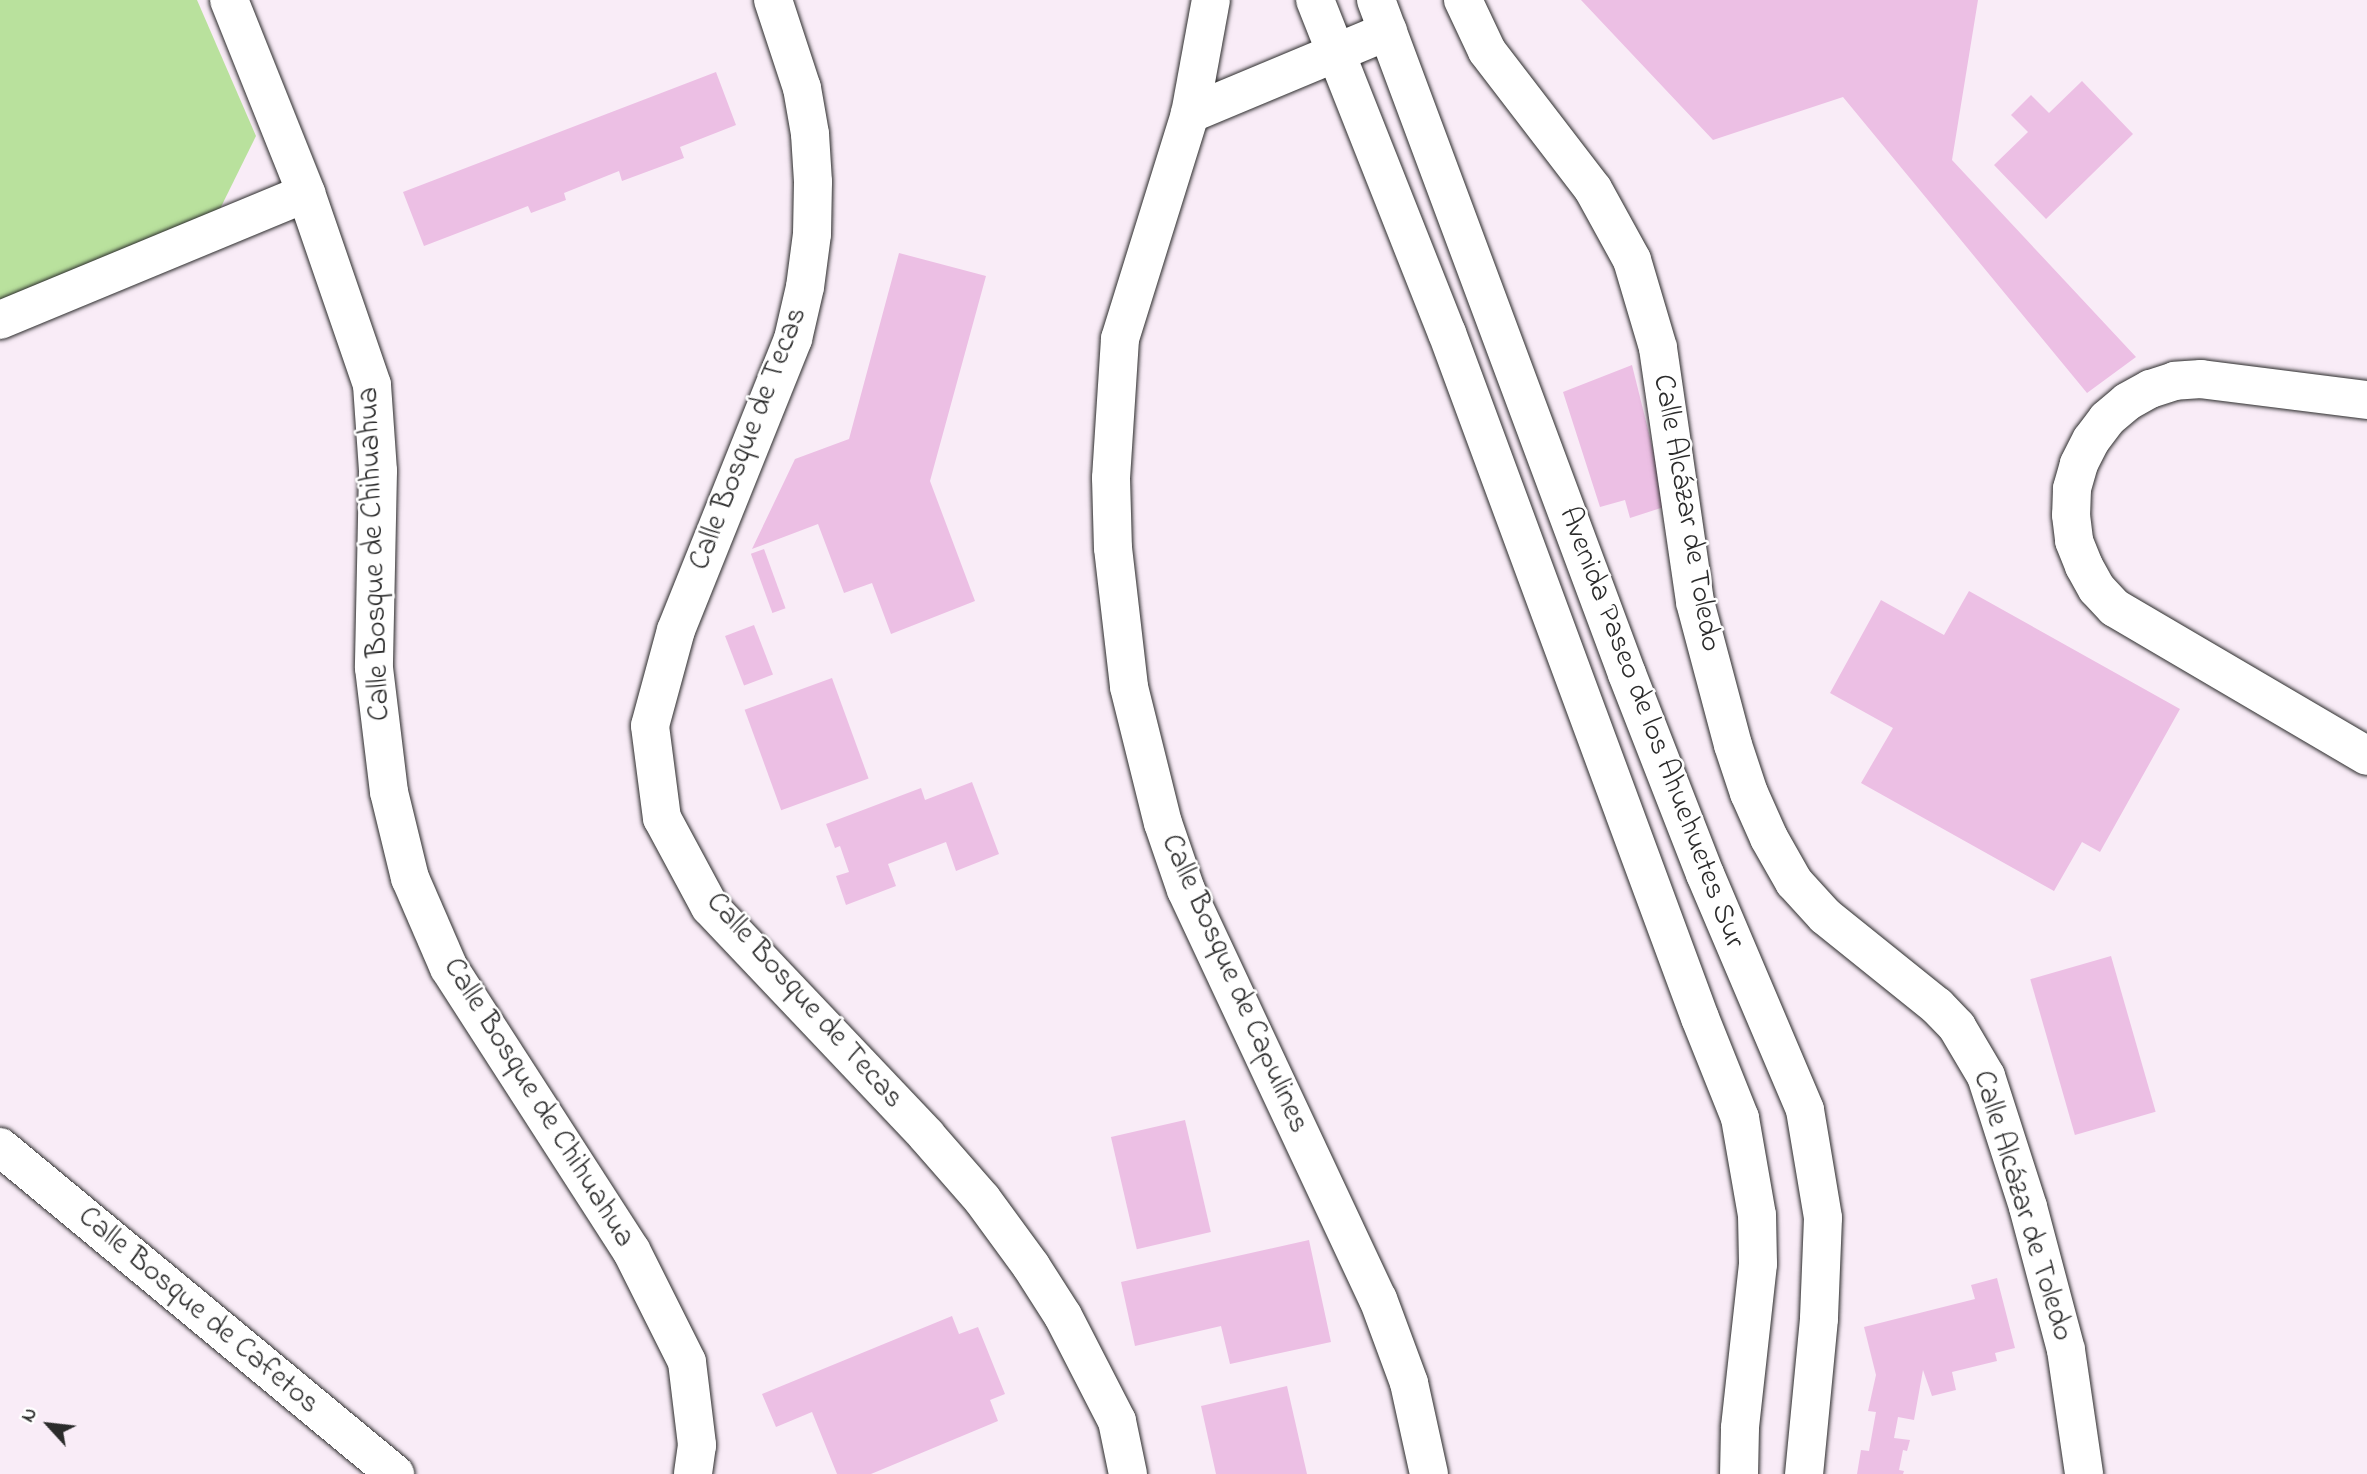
<!DOCTYPE html>
<html>
<head>
<meta charset="utf-8">
<style>
	body { margin:0 }
	#map { position:relative; width:2367px; height:1474px; overflow:hidden; background:#f9ecf7; font-family:"Indie Flower",sans-serif }
	div>[style] { position:absolute }
	.green>* { inset:0; background:#b9e19d }
	.building>* { inset:0; background:#ecbfe4; transform-origin:0 0 }
	.roads { filter:drop-shadow(0 0 2px #2b2b2b) drop-shadow(0 0 2px #2b2b2b) }
	.street>* { height:38px; margin:-19px; padding:0 19px; transform-origin:19px; border-radius:19px; background:#fff }
	.secondary>* { height:38px; margin:-19px; padding:0 19px; transform-origin:19px; border-radius:19px; background:#fff }
	span { translate:-50% -50%; white-space:nowrap; text-align:center; line-height:1.15; -webkit-text-stroke:5px #fff; paint-order:stroke }
	.street-label { font-size:30px; color:#2b2b2b }
	.north { position:absolute; left:14px; top:1390px; width:70px; height:70px; -webkit-text-stroke:5px #fff; paint-order:stroke; rotate:297deg; font-size:19px; font-weight:700; line-height:28px; text-align:center; color:#2b2b2b }
	.north::after { content:''; display:block; margin:auto; width:24px; height:32px; background:#2b2b2b; clip-path:polygon(50% 0,100% 100%,50% 72%,0 100%) }
</style>
</head>
<body>
<div id="map">
	<div class="green">
		<div style="clip-path:polygon(0 0,197px 0,256px 136px,217px 215px,0 305px)"></div>
	</div>
	<div class="building">
		<div style="clip-path:polygon(1581px 0,1978px 0,1952px 160px,2136px 357px,2087px 393px,1843px 97px,1713px 140px)"></div>
		<div style="clip-path:polygon(716px 72px,736px 125px,680px 147px,684px 158px,622px 181px,619px 171px,564px 193px,566px 200px,531px 213px,528px 206px,424px 246px,403px 192px)"></div>
		<div style="clip-path:polygon(2082px 81px,2133px 134px,2046px 219px,1994px 165px,2028px 132px,2011px 115px,2031px 95px,2049px 113px)"></div>
		<div style="clip-path:polygon(899px 253px,986px 276px,930px 481px,975px 601px,891px 634px,872px 583px,844px 593px,818px 524px,752px 549px,795px 459px,849px 439px)"></div>
		<div style="clip-path:polygon(1632px 365px,1667px 506px,1630px 518px,1625px 500px,1600px 507px,1563px 392px)"></div>
		<div style="left:764px;top:549px;width:63px;height:14px;rotate:70deg"></div>
		<div style="clip-path:polygon(1969px 591px,2180px 709px,2100px 852px,2082px 842px,2054px 891px,1861px 783px,1893px 728px,1830px 693px,1881px 600px,1944px 635px)"></div>
		<div style="left:754px;top:625px;width:53px;height:31px;rotate:69deg"></div>
		<div style="left:832px;top:678px;width:107px;height:93px;rotate:70deg"></div>
		<div style="clip-path:polygon(972px 782px,999px 854px,956px 871px,946px 842px,888px 864px,896px 886px,846px 905px,836px 876px,849px 872px,840px 846px,835px 848px,826px 824px,921px 788px,925px 800px)"></div>
		<div style="left:2111px;top:956px;width:162px;height:84px;rotate:74deg"></div>
		<div style="left:1185px;top:1120px;width:115px;height:76px;rotate:77deg"></div>
		<div style="clip-path:polygon(1309px 1240px,1331px 1342px,1230px 1364px,1221px 1326px,1135px 1346px,1121px 1282px)"></div>
		<div style="clip-path:polygon(1997px 1278px,2015px 1348px,1995px 1353px,1997px 1361px,1952px 1372px,1956px 1390px,1932px 1396px,1923px 1370px,1914px 1420px,1898px 1417px,1894px 1438px,1910px 1440px,1907px 1451px,1903px 1450px,1899px 1470px,1904px 1471px,1903px 1474px,1857px 1474px,1861px 1450px,1869px 1451px,1876px 1412px,1868px 1411px,1876px 1375px,1864px 1327px,1975px 1299px,1971px 1285px)"></div>
		<div style="clip-path:polygon(952px 1316px,959px 1334px,978px 1327px,1005px 1394px,990px 1400px,998px 1421px,871px 1474px,837px 1474px,812px 1412px,776px 1427px,762px 1394px)"></div>
		<div style="clip-path:polygon(1287px 1386px,1307px 1474px,1216px 1474px,1201px 1406px)"></div>
	</div>
	<div class="roads">
		<div class="street">
			<div style="left:229px;top:0;width:208px;rotate:68.2deg"></div>
			<div style="left:306px;top:193px;width:203px;rotate:71deg"></div>
			<div style="left:372px;top:385px;width:86px;rotate:86deg"></div>
			<div style="left:378px;top:471px;width:197px;rotate:91.2deg"></div>
			<div style="left:374px;top:668px;width:125px;rotate:83.1deg"></div>
			<div style="left:389px;top:792px;width:89px;rotate:76.3deg"></div>
			<div style="left:410px;top:878px;width:98px;rotate:66.6deg"></div>
			<div style="left:449px;top:968px;width:336px;rotate:57.2deg"></div>
			<div style="left:631px;top:1250px;width:125px;rotate:63.4deg"></div>
			<div style="left:687px;top:1362px;width:84px;rotate:83.1deg"></div>
			<div style="left:697px;top:1445px;width:29px;rotate:98deg"></div>
			<div style="left:773px;top:0;width:93px;rotate:71.8deg"></div>
			<div style="left:802px;top:88px;width:47px;rotate:80.1deg"></div>
			<div style="left:810px;top:134px;width:48px;rotate:86.4deg"></div>
			<div style="left:813px;top:182px;width:52px;rotate:91.1deg"></div>
			<div style="left:812px;top:234px;width:53px;rotate:97.5deg"></div>
			<div style="left:805px;top:287px;width:53px;rotate:103deg"></div>
			<div style="left:793px;top:339px;width:314px;rotate:111.9deg"></div>
			<div style="left:676px;top:630px;width:99px;rotate:105.2deg"></div>
			<div style="left:650px;top:726px;width:93px;rotate:82.6deg"></div>
			<div style="left:662px;top:818px;width:101px;rotate:61.7deg"></div>
			<div style="left:710px;top:907px;width:314px;rotate:46.5deg"></div>
			<div style="left:926px;top:1135px;width:85px;rotate:48.8deg"></div>
			<div style="left:982px;top:1199px;width:83px;rotate:53.8deg"></div>
			<div style="left:1031px;top:1266px;width:59px;rotate:57.4deg"></div>
			<div style="left:1063px;top:1316px;width:118px;rotate:62.8deg"></div>
			<div style="left:1117px;top:1421px;width:54px;rotate:78.3deg"></div>
			<div style="left:1463px;top:0;width:56px;rotate:64.8deg"></div>
			<div style="left:1487px;top:51px;width:174px;rotate:52.5deg"></div>
			<div style="left:1593px;top:189px;width:81px;rotate:61.2deg"></div>
			<div style="left:1632px;top:260px;width:92px;rotate:73.5deg"></div>
			<div style="left:1658px;top:348px;width:257px;rotate:81.7deg"></div>
			<div style="left:1695px;top:602px;width:148px;rotate:75.1deg"></div>
			<div style="left:1733px;top:745px;width:51px;rotate:71.6deg"></div>
			<div style="left:1749px;top:793px;width:49px;rotate:66deg"></div>
			<div style="left:1769px;top:838px;width:51px;rotate:60.4deg"></div>
			<div style="left:1794px;top:882px;width:46px;rotate:47.6deg"></div>
			<div style="left:1825px;top:916px;width:144px;rotate:38.8deg"></div>
			<div style="left:1937px;top:1006px;width:29px;rotate:46deg"></div>
			<div style="left:1957px;top:1027px;width:57px;rotate:59.4deg"></div>
			<div style="left:1986px;top:1076px;width:138px;rotate:72.2deg"></div>
			<div style="left:2028px;top:1207px;width:148px;rotate:75.1deg"></div>
			<div style="left:2066px;top:1350px;width:125px;rotate:81.7deg"></div>
			<div style="left:1388px;top:31px;width:215px;rotate:157.3deg"></div>
			<div style="left:1190px;top:114px;width:236px;rotate:107.3deg"></div>
			<div style="left:1120px;top:339px;width:139px;rotate:93.7deg"></div>
			<div style="left:1111px;top:478px;width:70px;rotate:88.4deg"></div>
			<div style="left:1113px;top:548px;width:140px;rotate:83.4deg"></div>
			<div style="left:1129px;top:687px;width:140px;rotate:76deg"></div>
			<div style="left:1163px;top:823px;width:71px;rotate:71.1deg"></div>
			<div style="left:1186px;top:890px;width:452px;rotate:64.9deg"></div>
			<div style="left:1378px;top:1299px;width:90px;rotate:69.7deg"></div>
			<div style="left:1409px;top:1383px;width:93px;rotate:77.6deg"></div>
			<div style="left:0;top:320px;width:331px;rotate:-22.5deg"></div>
			<div style="left:2367px;top:400px;width:167px;rotate:-172.8deg"></div>
			<div style="left:2201px;top:379px;width:26px;rotate:176deg"></div>
			<div style="left:2175px;top:381px;width:26px;rotate:162deg"></div>
			<div style="left:2150px;top:389px;width:26px;rotate:151deg"></div>
			<div style="left:2127px;top:402px;width:26px;rotate:140deg"></div>
			<div style="left:2107px;top:419px;width:26px;rotate:127deg"></div>
			<div style="left:2091px;top:440px;width:27px;rotate:117deg"></div>
			<div style="left:2079px;top:464px;width:26px;rotate:106deg"></div>
			<div style="left:2072px;top:489px;width:26px;rotate:92deg"></div>
			<div style="left:2071px;top:515px;width:26px;rotate:83deg"></div>
			<div style="left:2074px;top:541px;width:27px;rotate:68deg"></div>
			<div style="left:2084px;top:566px;width:26px;rotate:61deg"></div>
			<div style="left:2097px;top:589px;width:26px;rotate:47deg"></div>
			<div style="left:2115px;top:608px;width:292px;rotate:30.4deg"></div>
			<div style="left:0;top:1147px;width:513px;rotate:39.62deg"></div>
		</div>
		<div class="secondary">
			<div style="left:1315px;top:0;width:358px;rotate:68.4deg"></div>
			<div style="left:1447px;top:333px;width:730px;rotate:69.73deg"></div>
			<div style="left:1700px;top:1018px;width:108px;rotate:68.2deg"></div>
			<div style="left:1740px;top:1118px;width:98px;rotate:80.1deg"></div>
			<div style="left:1757px;top:1215px;width:49px;rotate:88.8deg"></div>
			<div style="left:1758px;top:1264px;width:165px;rotate:96.3deg"></div>
			<div style="left:1740px;top:1428px;width:46px;rotate:91.2deg"></div>
			<div style="left:1376px;top:0;width:719px;rotate:69.57deg"></div>
			<div style="left:1627px;top:674px;width:215px;rotate:68.7deg"></div>
			<div style="left:1705px;top:874px;width:256px;rotate:67deg"></div>
			<div style="left:1805px;top:1110px;width:109px;rotate:80.5deg"></div>
			<div style="left:1823px;top:1218px;width:101px;rotate:92.3deg"></div>
			<div style="left:1819px;top:1319px;width:156px;rotate:95.5deg"></div>
			<div style="left:1190px;top:114px;width:116px;rotate:-79.6deg"></div>
		</div>
	</div>
	<div class="street-label">
		<span style="left:749px;top:439px;rotate:-69deg">Calle Bosque de Tecas</span>
		<span style="left:1686px;top:513px;rotate:80deg">Calle Alcázar de Toledo</span>
		<span style="left:375px;top:554px;rotate:-92deg">Calle Bosque de Chihuahua</span>
		<span style="left:1651px;top:728px;rotate:69deg">Avenida Paseo de los Ahuehuetes Sur</span>
		<span style="left:1234px;top:984px;rotate:66deg">Calle Bosque de Capulines</span>
		<span style="left:804px;top:1001px;rotate:48deg">Calle Bosque de Tecas</span>
		<span style="left:538px;top:1103px;rotate:58deg">Calle Bosque de Chihuahua</span>
		<span style="left:2022px;top:1206px;rotate:73deg">Calle Alcázar de Toledo</span>
		<span style="left:198px;top:1311px;rotate:40deg">Calle Bosque de Cafetos</span>
	</div>
	<div class="north">N</div>
</div>
</body>
</html>
